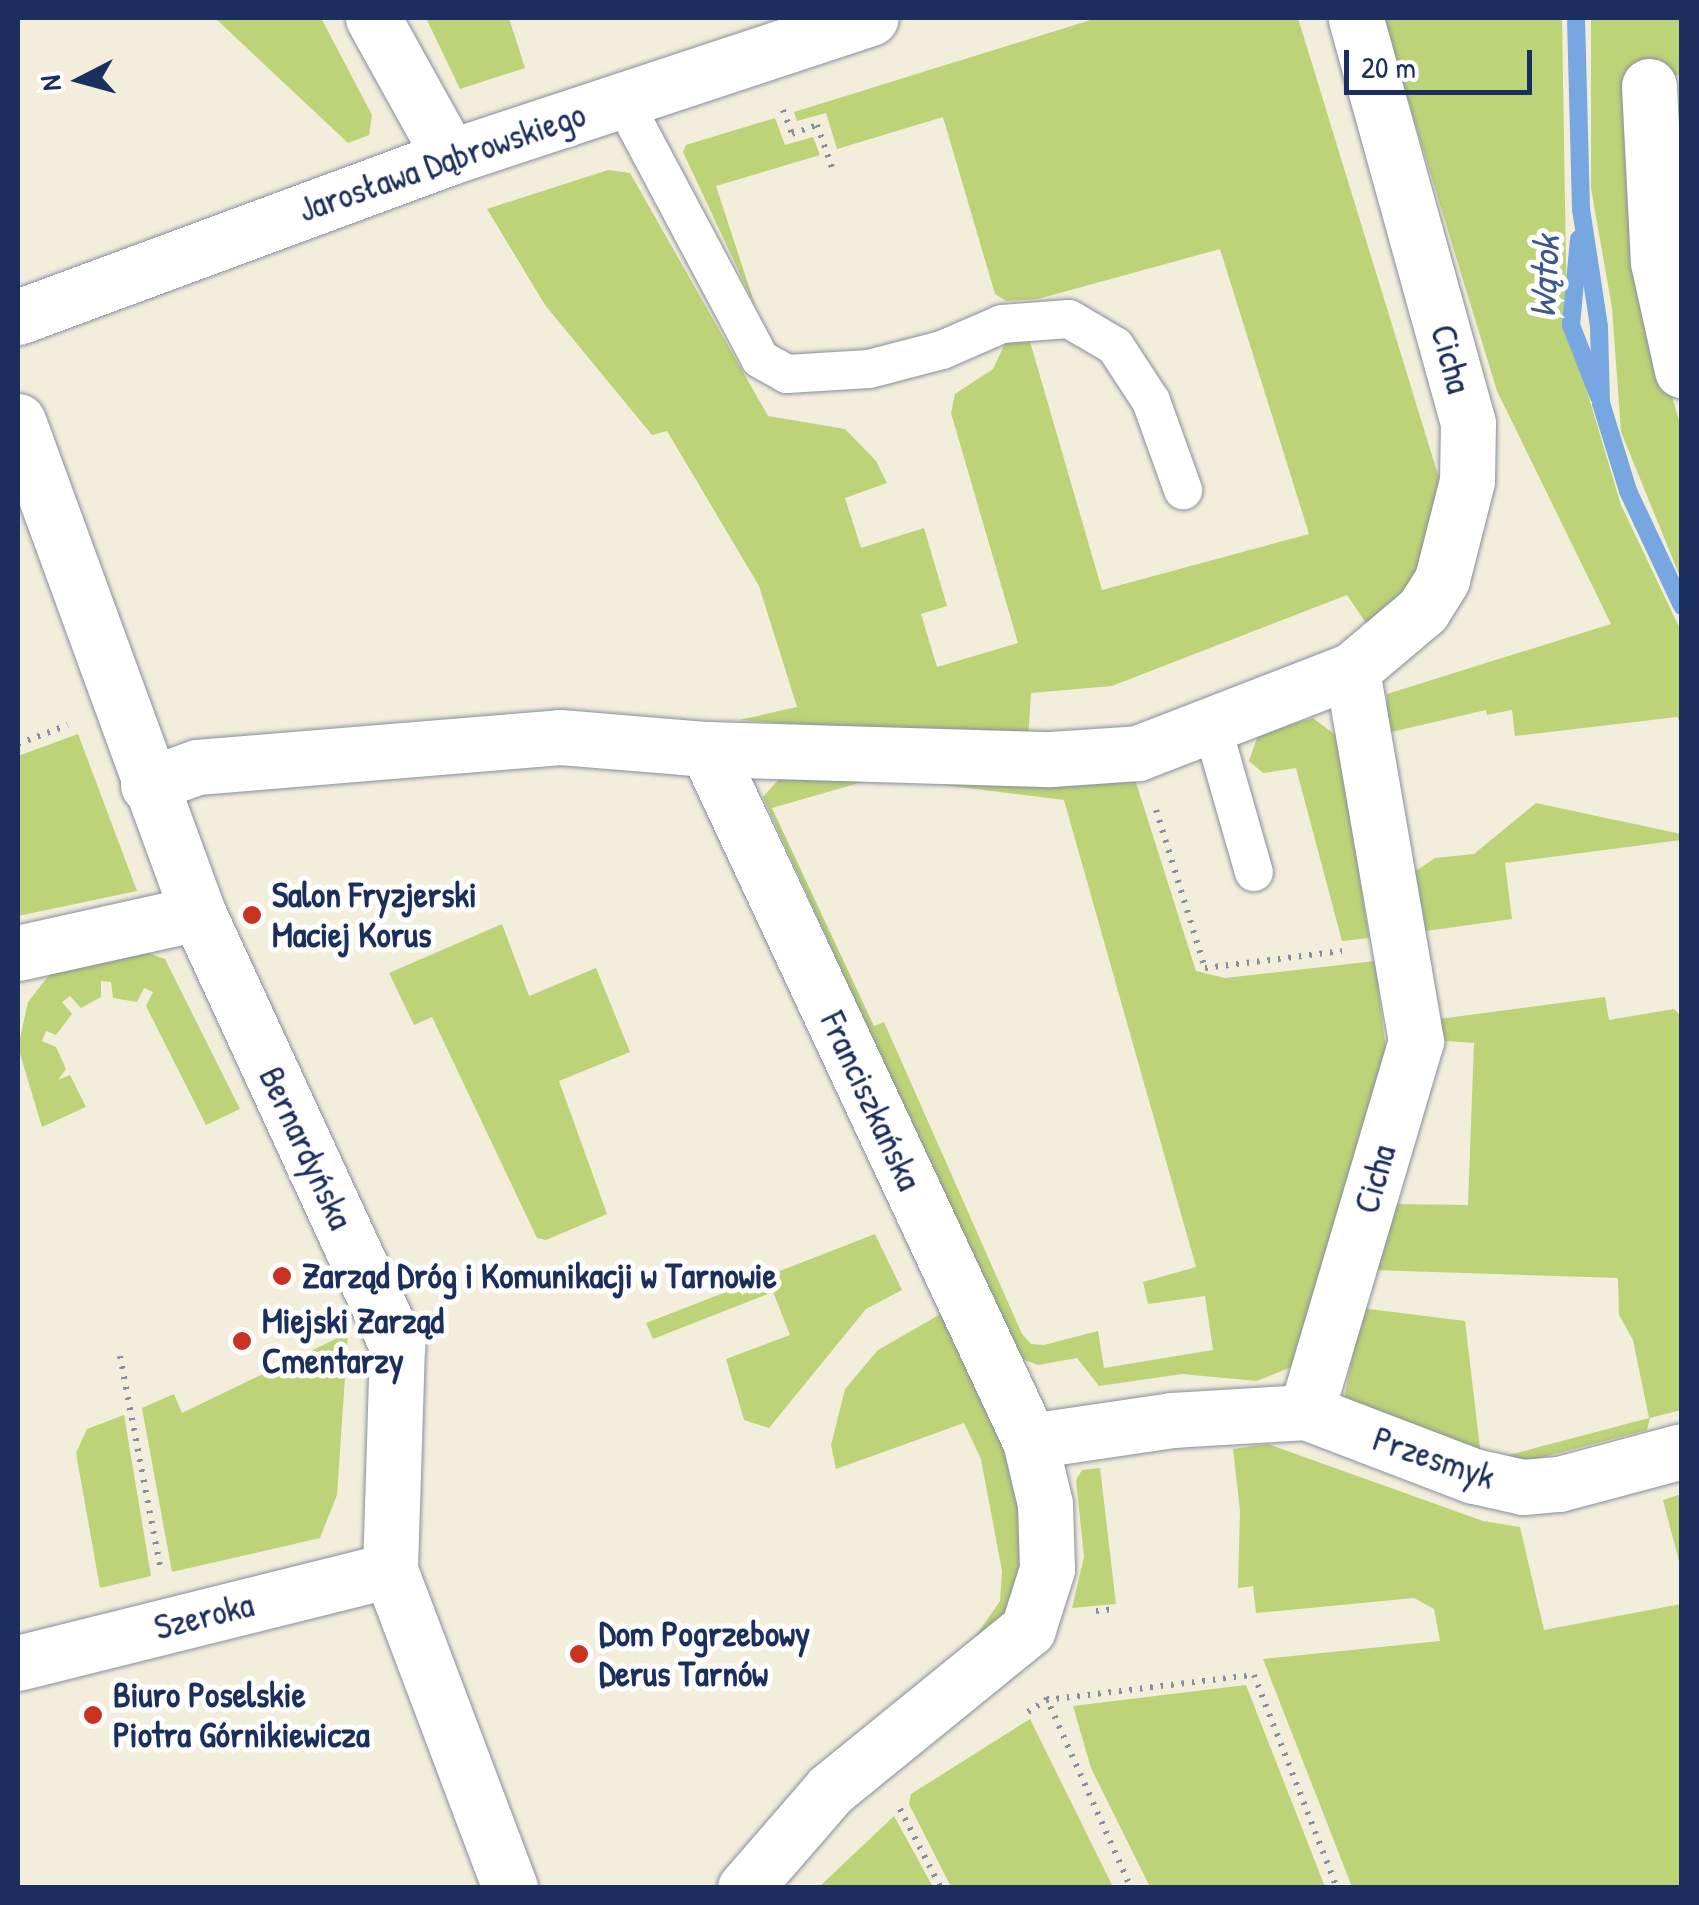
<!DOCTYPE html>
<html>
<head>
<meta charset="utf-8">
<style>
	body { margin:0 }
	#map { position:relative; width:1699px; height:1905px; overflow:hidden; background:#f3eedc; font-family:"Patrick Hand",sans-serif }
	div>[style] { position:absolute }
	.green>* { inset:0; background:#bcd377 }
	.stream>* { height:18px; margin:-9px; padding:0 9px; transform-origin:9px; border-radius:9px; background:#76a7e1 }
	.path>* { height:6px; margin-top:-3px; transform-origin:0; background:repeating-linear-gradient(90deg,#878e9d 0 2.5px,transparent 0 10.5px) }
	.roads { filter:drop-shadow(0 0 2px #878e9d) drop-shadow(0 0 2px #878e9d) }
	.service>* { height:38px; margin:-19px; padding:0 19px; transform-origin:19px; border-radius:19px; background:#fff }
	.pedestrian>* { height:55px; margin:-27.5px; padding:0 27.5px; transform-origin:27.5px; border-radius:27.5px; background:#fff }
	.minor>* { height:55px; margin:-27.5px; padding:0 27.5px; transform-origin:27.5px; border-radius:27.5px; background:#fff }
	.tertiary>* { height:55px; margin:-27.5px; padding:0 27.5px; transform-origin:27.5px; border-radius:27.5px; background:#fff }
	.dots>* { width:28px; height:28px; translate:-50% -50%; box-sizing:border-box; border:5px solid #fff; border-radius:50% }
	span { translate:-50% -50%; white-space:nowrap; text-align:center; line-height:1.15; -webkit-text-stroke:10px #fff; paint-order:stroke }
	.street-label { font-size:35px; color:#1b2f5e }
	.poi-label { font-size:35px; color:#1b2f5e; font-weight:700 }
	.left { translate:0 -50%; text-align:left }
	.water-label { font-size:38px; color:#3b598c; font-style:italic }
	.frame { position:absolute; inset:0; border:20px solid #1b2f5e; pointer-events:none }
	.north { position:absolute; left:30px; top:30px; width:100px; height:100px; -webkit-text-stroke:8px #fff; paint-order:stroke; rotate:264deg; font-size:28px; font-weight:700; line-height:40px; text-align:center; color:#1b2f5e }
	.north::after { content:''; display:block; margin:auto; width:35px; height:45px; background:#1b2f5e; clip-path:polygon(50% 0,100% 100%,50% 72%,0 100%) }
	.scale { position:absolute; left:1344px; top:50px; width:188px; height:45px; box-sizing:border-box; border:5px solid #1b2f5e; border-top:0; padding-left:12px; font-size:30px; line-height:35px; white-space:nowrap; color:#1b2f5e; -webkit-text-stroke:8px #fff; paint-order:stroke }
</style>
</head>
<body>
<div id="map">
	<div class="green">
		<div style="clip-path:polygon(215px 18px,321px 18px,372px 115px,369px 135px,348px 143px)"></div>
		<div style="clip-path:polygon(426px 18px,509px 18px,525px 68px,460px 89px)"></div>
		<div style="clip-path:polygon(1097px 18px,1298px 18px,1442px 488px,1427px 553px,1399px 601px,1370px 629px,1347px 595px,1112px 686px,1031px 693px,1028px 741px,739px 720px,797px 707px,759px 586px,667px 431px,652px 435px,545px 305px,487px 209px,608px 170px,630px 173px,768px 416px,845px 429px,876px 461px,887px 483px,845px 498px,861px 548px,924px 528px,947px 606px,921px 614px,937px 667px,1018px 643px,951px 413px,955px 394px,993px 369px,1008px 337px,1029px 338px,1102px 590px,1309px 534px,1220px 249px,1038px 299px,1006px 301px,995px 294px,943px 117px,837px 149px,826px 113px,797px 121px,794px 112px)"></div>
		<div style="clip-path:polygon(1383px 18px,1562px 18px,1567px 324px,1621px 505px,1681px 631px,1681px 723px,1677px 717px,1515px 736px,1512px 710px,1487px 715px,1486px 710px,1387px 733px,1387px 694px,1611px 624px,1497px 391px)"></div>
		<div style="clip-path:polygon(1591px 18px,1681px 18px,1681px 75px,1634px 79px,1661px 356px,1681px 428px,1681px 579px,1621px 432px,1612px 308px,1591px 188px)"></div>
		<div style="clip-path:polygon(775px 118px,785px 145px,813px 137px,820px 155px,716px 186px,756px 308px,683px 152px,686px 145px)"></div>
		<div style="clip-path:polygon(1313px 718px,1338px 737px,1369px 938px,1342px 941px,1296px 768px,1263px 773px,1249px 761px,1258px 735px)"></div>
		<div style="clip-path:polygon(78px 734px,137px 891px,18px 916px,18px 756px)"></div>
		<div style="clip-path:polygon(1132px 770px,1196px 971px,1225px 978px,1375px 961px,1388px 1066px,1294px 1366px,1257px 1381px,1182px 1374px,1099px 1386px,1077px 1358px,1038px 1365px,1017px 1357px,763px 797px,780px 778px,866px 781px,772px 808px,874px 1026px,884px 1022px,1022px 1334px,1031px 1344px,1044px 1345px,1098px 1331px,1104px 1368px,1213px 1350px,1205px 1296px,1148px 1304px,1143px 1282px,1196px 1267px,1064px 800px,943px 785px,948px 779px)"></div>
		<div style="clip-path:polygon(1536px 803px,1681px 834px,1681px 840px,1505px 863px,1512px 919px,1419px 932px,1410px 875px,1435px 858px,1474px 854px)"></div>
		<div style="clip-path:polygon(502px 924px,529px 996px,596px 968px,630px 1052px,559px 1081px,607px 1214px,546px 1240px,537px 1238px,432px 1017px,414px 1025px,389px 973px)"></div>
		<div style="clip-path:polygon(145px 952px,165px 959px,240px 1109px,206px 1125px,146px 1006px,153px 992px,144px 988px,137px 1002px,113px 998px,111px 982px,101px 981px,101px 997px,81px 1008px,70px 996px,62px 1002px,72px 1014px,56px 1035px,46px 1031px,42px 1041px,56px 1047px,66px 1069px,58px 1080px,70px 1075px,86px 1107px,42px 1127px,18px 1047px,28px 1002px,50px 974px,80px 961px)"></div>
		<div style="clip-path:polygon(1605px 997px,1609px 1020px,1674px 1009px,1682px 1017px,1681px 1410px,1650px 1418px,1647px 1430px,1509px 1466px,1343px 1405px,1361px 1308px,1465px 1321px,1480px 1448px,1494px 1459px,1649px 1418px,1633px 1340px,1619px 1315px,1618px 1278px,1372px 1270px,1395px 1204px,1468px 1205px,1474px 1043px,1432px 1040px,1431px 1020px)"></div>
		<div style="clip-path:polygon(875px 1234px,902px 1290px,866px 1309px,769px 1428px,744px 1420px,726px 1359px,790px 1335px,773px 1292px,653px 1339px,646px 1323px)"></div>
		<div style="clip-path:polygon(946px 1311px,1007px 1441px,1020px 1490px,1026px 1561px,999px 1630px,973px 1640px,1000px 1601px,1002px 1571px,981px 1459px,964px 1423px,836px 1469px,831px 1445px,845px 1389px,878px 1350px)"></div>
		<div style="clip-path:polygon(348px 1333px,337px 1495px,320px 1538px,172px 1572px,142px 1408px,174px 1394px,182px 1413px)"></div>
		<div style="clip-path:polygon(124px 1415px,151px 1576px,100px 1588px,76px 1453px,87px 1429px)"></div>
		<div style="clip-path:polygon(1268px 1444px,1483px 1521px,1520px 1527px,1544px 1630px,1681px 1604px,1681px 1887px,1352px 1887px,1263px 1659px,1440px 1641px,1434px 1609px,1414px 1598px,1256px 1613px,1253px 1586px,1238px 1588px,1240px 1511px,1233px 1449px)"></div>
		<div style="clip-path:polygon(1100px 1468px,1116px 1604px,1072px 1608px,1084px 1557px,1076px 1480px,1082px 1470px)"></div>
		<div style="clip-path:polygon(1681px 1494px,1682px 1494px,1681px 1569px,1663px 1500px)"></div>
		<div style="clip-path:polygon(1246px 1685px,1325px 1887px,1150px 1887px,1091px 1768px,1073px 1706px)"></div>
		<div style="clip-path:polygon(1030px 1719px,1113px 1887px,951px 1887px,909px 1804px,911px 1794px)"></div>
		<div style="clip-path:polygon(894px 1816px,933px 1887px,819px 1887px)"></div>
	</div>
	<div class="stream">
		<div style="left:1576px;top:18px;width:191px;rotate:88.5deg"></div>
		<div style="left:1581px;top:209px;width:119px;rotate:81.3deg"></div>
		<div style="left:1599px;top:327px;width:76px;rotate:88.5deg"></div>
		<div style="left:1601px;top:403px;width:92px;rotate:72.9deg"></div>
		<div style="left:1628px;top:491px;width:127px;rotate:64.8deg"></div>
		<div style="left:1579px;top:239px;width:86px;rotate:95.3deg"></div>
		<div style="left:1571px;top:325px;width:77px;rotate:68.7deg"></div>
	</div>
	<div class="path">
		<div style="left:783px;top:110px;width:26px;rotate:69deg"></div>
		<div style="left:792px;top:134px;width:27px;rotate:-20deg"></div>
		<div style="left:817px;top:125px;width:51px;rotate:70.5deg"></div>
		<div style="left:18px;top:744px;width:53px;rotate:-20.8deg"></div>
		<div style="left:1156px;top:810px;width:165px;rotate:72.8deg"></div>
		<div style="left:1205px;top:968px;width:138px;rotate:-7.1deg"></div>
		<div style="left:120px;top:1356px;width:214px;rotate:79.2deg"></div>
		<div style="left:1096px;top:1611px;width:20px;rotate:-6deg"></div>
		<div style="left:1046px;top:1697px;width:209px;rotate:66deg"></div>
		<div style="left:1028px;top:1712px;width:22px;rotate:-34deg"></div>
		<div style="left:1046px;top:1700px;width:209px;rotate:-6.9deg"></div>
		<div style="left:1254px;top:1675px;width:229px;rotate:68.7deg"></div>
		<div style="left:900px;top:1809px;width:89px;rotate:62.6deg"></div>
	</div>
	<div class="roads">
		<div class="service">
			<div style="left:622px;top:99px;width:294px;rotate:62deg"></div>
			<div style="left:760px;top:359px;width:31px;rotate:29deg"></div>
			<div style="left:787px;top:374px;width:82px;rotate:-3.5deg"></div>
			<div style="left:869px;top:369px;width:75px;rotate:-14.6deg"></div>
			<div style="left:942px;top:350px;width:65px;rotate:-23.4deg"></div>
			<div style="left:1002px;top:324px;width:67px;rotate:-4.3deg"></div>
			<div style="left:1069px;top:319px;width:53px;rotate:30.4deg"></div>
			<div style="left:1115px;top:346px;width:66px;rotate:56.8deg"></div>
			<div style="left:1151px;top:401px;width:95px;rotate:70.2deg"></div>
			<div style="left:1212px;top:726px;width:152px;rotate:74deg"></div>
		</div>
		<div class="pedestrian">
			<div style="left:1649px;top:86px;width:176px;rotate:87.1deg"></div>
			<div style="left:1658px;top:262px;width:111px;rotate:77.5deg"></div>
		</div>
		<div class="minor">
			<div style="left:373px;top:18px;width:159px;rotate:61deg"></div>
			<div style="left:18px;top:421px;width:524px;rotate:69.9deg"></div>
			<div style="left:198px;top:913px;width:477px;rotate:65.3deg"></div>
			<div style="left:397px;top:1346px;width:224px;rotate:91.8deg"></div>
			<div style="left:390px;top:1570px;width:340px;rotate:69.3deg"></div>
			<div style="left:707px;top:749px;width:764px;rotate:64.98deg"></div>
			<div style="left:1030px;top:1441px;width:65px;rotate:76.6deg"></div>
			<div style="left:1045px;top:1504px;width:65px;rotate:88.2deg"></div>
			<div style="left:1047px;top:1569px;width:63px;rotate:107.6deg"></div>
			<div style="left:1028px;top:1629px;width:255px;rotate:140.9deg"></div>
			<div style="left:830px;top:1790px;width:130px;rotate:130.9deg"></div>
			<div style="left:148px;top:785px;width:52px;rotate:-20.2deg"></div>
			<div style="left:197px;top:767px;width:364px;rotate:-4.7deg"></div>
			<div style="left:560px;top:737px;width:147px;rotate:4.7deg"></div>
			<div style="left:707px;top:749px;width:344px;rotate:1.7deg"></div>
			<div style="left:1051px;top:759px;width:87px;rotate:-3.9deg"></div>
			<div style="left:1138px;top:753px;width:230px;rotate:-21.2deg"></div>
			<div style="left:1352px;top:670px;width:93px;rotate:-40.2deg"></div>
			<div style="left:1423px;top:610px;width:36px;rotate:-58deg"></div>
			<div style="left:1442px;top:579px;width:101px;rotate:-75.7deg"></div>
			<div style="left:1467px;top:481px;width:58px;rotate:-89deg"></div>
			<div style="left:1468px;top:423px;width:420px;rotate:-105.5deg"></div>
			<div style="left:18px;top:953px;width:184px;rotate:-12.5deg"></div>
			<div style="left:1306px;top:1412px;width:180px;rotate:20.9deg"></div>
			<div style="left:1474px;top:1476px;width:50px;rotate:12.7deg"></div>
			<div style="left:1523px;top:1487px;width:36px;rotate:-5deg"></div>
			<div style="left:1559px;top:1484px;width:127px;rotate:-15deg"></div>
			<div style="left:1030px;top:1441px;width:144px;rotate:-8.4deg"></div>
			<div style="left:1172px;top:1420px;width:134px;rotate:-3.4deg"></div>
			<div style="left:1306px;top:1412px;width:387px;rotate:-73.5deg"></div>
			<div style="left:1416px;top:1041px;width:376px;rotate:-99.8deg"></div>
			<div style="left:18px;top:1663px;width:383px;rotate:-14deg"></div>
		</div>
		<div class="tertiary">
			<div style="left:18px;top:317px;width:461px;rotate:-20.3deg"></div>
			<div style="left:450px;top:157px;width:443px;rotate:-18.3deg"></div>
		</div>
	</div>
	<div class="dots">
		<div style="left:252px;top:915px;background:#c8321e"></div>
		<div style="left:282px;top:1276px;background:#c8321e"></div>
		<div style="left:242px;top:1341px;background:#c8321e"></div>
		<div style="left:579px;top:1654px;background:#c8321e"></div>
		<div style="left:93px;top:1715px;background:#c8321e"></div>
	</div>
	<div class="street-label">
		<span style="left:442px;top:162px;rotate:-19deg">Jarosława Dąbrowskiego</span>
		<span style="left:1451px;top:359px;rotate:75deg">Cicha</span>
		<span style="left:871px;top:1101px;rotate:65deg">Franciszkańska</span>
		<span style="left:306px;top:1148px;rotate:65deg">Bernardyńska</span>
		<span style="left:1375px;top:1179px;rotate:-74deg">Cicha</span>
		<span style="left:1434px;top:1458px;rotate:19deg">Przesmyk</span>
		<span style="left:204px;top:1616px;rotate:-14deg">Szeroka</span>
	</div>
	<div class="poi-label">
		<span class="left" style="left:272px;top:915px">Salon Fryzjerski<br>Maciej Korus</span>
		<span class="left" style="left:302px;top:1276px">Zarząd Dróg i Komunikacji w Tarnowie</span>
		<span class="left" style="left:262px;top:1341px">Miejski Zarząd<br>Cmentarzy</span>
		<span class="left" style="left:599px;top:1654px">Dom Pogrzebowy<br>Derus Tarnów</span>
		<span class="left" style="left:113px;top:1715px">Biuro Poselskie<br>Piotra Górnikiewicza</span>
	</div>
	<div class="water-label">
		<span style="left:1544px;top:277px;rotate:-87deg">Wątok</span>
	</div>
	<div class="frame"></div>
	<div class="north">N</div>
	<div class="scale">20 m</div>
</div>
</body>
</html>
